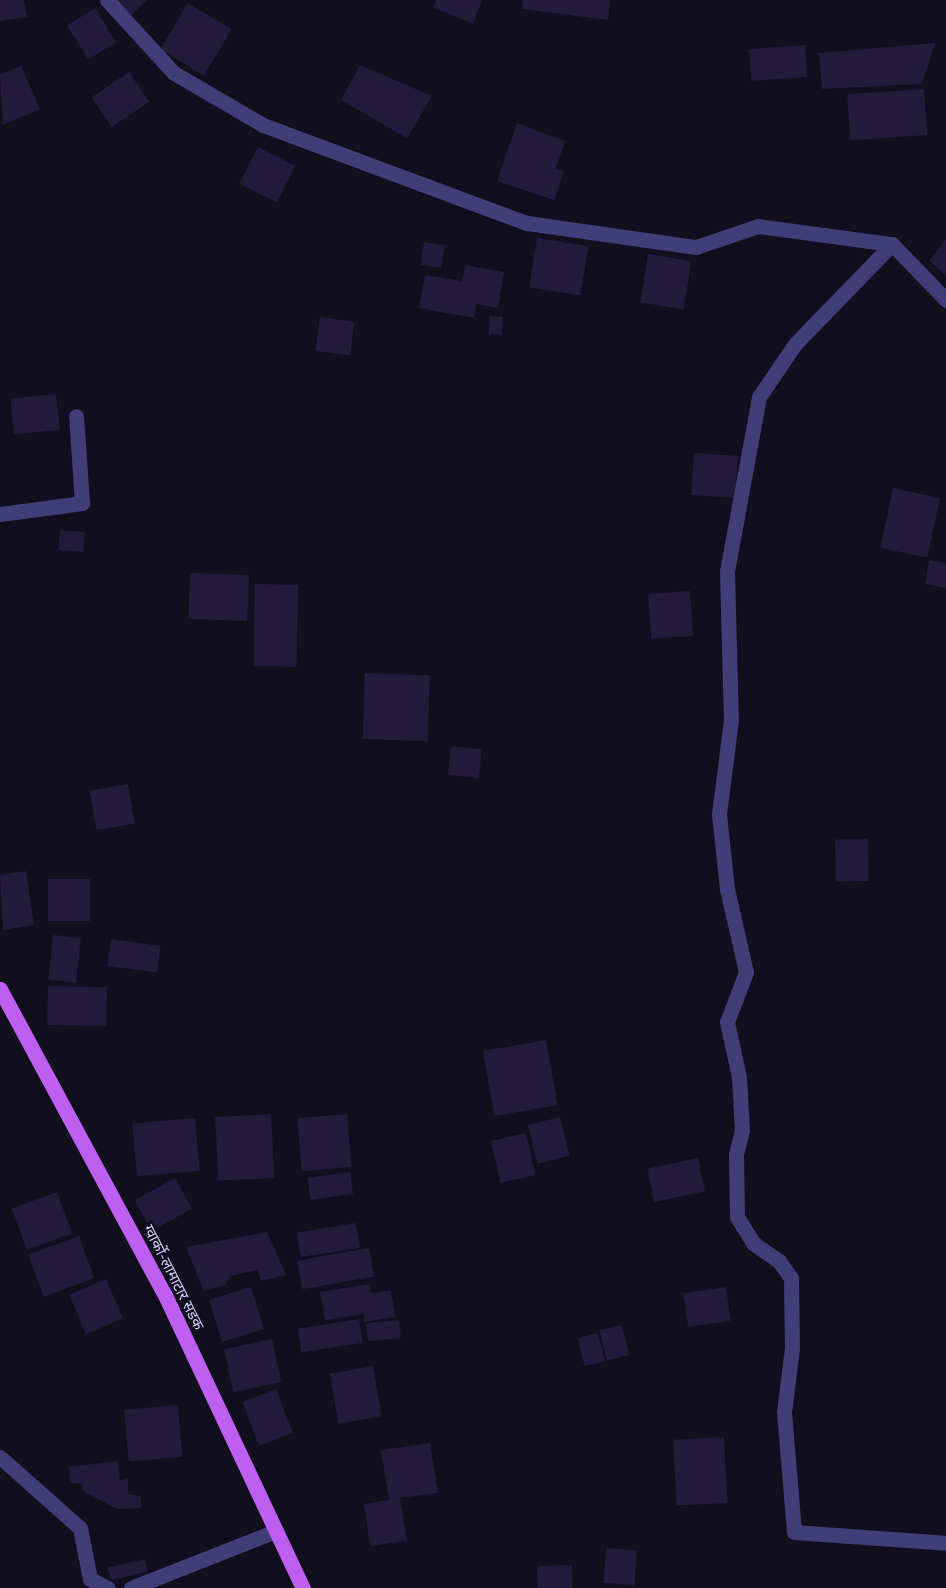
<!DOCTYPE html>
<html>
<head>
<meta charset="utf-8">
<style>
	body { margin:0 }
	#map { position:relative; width:946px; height:1588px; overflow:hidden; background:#110e1d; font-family:Montserrat,"Noto Sans Devanagari",sans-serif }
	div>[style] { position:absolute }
	.building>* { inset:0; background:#231b3c; transform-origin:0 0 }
	.minor>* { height:15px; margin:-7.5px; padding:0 7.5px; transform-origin:7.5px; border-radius:7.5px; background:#403d78 }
	.major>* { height:15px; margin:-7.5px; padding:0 7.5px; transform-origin:7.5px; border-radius:7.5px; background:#bd5ff1 }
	span { translate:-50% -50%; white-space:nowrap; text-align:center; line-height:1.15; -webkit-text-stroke:6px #110e1d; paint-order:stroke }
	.street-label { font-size:15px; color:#d4cefb }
</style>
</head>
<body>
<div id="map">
	<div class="building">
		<div style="clip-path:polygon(0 0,24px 0,27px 17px,0 21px)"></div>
		<div style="clip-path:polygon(113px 0,147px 0,129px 17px)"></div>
		<div style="clip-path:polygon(436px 0,482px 0,473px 24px,433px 7px)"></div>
		<div style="clip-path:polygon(523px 0,610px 0,608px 20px,522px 9px)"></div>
		<div style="left:188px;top:3px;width:51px;height:54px;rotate:31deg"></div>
		<div style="left:95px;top:8px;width:40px;height:33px;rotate:58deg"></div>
		<div style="clip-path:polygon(935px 43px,922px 84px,822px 89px,819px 53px)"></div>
		<div style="left:805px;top:45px;width:32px;height:56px;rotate:86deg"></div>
		<div style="clip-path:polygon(360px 65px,432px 96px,407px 138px,341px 100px)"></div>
		<div style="clip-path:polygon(21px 66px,40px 109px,3px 125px,0 75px)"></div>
		<div style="left:129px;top:72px;width:36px;height:45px;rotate:56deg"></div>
		<div style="left:924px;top:89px;width:46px;height:77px;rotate:86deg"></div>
		<div style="clip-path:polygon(517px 123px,565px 141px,556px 168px,564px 172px,554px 200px,497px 181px)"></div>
		<div style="left:258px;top:147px;width:42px;height:41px;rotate:27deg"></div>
		<div style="left:537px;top:238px;width:52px;height:50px;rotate:9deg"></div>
		<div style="clip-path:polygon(946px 239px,946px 275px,929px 261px)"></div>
		<div style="left:424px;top:242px;width:21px;height:23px;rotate:8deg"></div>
		<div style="left:648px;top:254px;width:44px;height:49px;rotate:9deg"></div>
		<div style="clip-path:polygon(465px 265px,504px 272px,498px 308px,476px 304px,474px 318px,419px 308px,425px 275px,462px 281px)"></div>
		<div style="left:490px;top:316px;width:13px;height:18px;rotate:4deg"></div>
		<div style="left:320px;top:317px;width:35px;height:34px;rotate:8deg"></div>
		<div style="left:56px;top:394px;width:36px;height:46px;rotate:84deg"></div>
		<div style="left:694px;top:453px;width:44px;height:42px;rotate:4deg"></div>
		<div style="left:893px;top:488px;width:48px;height:61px;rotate:12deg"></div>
		<div style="left:60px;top:530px;width:25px;height:20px;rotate:5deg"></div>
		<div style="clip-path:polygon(929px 560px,946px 563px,946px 588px,925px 584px)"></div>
		<div style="left:190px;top:573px;width:59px;height:46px;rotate:2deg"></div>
		<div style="left:255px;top:584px;width:43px;height:82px;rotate:1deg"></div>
		<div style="left:690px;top:591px;width:45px;height:42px;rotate:86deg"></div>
		<div style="left:365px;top:673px;width:65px;height:66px;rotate:2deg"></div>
		<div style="left:451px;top:746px;width:31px;height:29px;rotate:6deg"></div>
		<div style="left:128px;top:784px;width:40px;height:39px;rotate:80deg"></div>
		<div style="left:868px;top:839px;width:42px;height:33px;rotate:89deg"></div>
		<div style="clip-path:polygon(26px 871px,34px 925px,3px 930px,0 875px)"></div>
		<div style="left:48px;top:879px;width:42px;height:42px"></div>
		<div style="left:53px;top:935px;width:28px;height:45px;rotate:6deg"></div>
		<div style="left:111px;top:939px;width:50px;height:27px;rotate:8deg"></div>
		<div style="left:48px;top:986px;width:59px;height:39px;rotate:1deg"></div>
		<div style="left:546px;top:1040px;width:66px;height:64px;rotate:80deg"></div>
		<div style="left:271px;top:1114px;width:64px;height:56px;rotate:87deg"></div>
		<div style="left:347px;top:1114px;width:53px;height:50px;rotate:85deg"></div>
		<div style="left:560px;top:1117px;width:40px;height:33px;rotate:76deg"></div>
		<div style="left:195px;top:1118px;width:53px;height:63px;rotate:85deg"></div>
		<div style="left:526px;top:1133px;width:43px;height:36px;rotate:77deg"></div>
		<div style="left:698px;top:1158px;width:34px;height:52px;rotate:78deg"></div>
		<div style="left:350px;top:1172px;width:22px;height:43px;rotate:82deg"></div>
		<div style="left:175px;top:1178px;width:35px;height:46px;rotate:61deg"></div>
		<div style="left:57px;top:1192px;width:44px;height:48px;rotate:70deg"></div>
		<div style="left:356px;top:1223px;width:25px;height:60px;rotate:81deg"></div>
		<div style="clip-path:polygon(267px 1232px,286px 1275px,261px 1281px,257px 1270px,230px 1276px,225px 1285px,204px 1291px,186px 1247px)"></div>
		<div style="left:79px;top:1236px;width:45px;height:54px;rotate:70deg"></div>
		<div style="left:369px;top:1248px;width:29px;height:73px;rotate:80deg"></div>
		<div style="left:106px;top:1279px;width:43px;height:40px;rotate:67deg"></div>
		<div style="clip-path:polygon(370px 1284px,371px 1293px,391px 1290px,395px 1317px,364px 1322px,364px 1314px,325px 1320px,320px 1292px)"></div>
		<div style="left:251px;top:1287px;width:44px;height:44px;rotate:73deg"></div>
		<div style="left:726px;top:1287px;width:34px;height:43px;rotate:82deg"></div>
		<div style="left:359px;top:1319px;width:24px;height:62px;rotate:81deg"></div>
		<div style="left:399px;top:1320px;width:18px;height:33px;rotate:84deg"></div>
		<div style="left:622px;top:1325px;width:31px;height:23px;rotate:77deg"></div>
		<div style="left:598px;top:1333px;width:29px;height:21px;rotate:76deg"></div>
		<div style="left:272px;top:1339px;width:44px;height:49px;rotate:78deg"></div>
		<div style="left:373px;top:1366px;width:51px;height:44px;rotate:80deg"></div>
		<div style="left:276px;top:1389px;width:47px;height:36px;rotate:69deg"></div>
		<div style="left:178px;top:1405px;width:52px;height:54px;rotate:85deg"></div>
		<div style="left:724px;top:1437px;width:66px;height:51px;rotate:87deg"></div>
		<div style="clip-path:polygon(430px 1443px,438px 1493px,400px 1498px,407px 1541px,370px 1546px,364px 1504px,389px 1500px,381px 1450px)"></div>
		<div style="clip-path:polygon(118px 1461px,120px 1481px,128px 1478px,128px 1494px,141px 1496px,141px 1508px,117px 1509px,83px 1491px,82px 1483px,70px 1483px,69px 1467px)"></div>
		<div style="left:606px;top:1548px;width:31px;height:35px;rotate:4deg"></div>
		<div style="left:145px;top:1559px;width:13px;height:38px;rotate:77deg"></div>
		<div style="left:572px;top:1565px;width:23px;height:35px;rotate:88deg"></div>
	</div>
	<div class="minor">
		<div style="left:107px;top:0;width:99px;rotate:47.5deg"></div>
		<div style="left:174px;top:73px;width:103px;rotate:30.3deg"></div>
		<div style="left:263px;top:125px;width:282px;rotate:20.4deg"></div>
		<div style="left:527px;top:223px;width:171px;rotate:8.1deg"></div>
		<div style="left:696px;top:247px;width:65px;rotate:-18.7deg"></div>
		<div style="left:758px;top:226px;width:135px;rotate:7.7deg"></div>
		<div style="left:892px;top:244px;width:78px;rotate:46deg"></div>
		<div style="left:892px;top:244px;width:139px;rotate:134.1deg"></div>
		<div style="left:795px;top:344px;width:64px;rotate:124.2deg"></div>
		<div style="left:759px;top:397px;width:177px;rotate:100.4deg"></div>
		<div style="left:727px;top:571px;width:149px;rotate:88.5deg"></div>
		<div style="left:731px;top:720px;width:95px;rotate:97.3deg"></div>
		<div style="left:719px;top:814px;width:75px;rotate:83.9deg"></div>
		<div style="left:727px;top:889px;width:85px;rotate:77.1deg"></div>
		<div style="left:746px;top:972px;width:53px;rotate:110.8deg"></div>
		<div style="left:727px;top:1022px;width:56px;rotate:77.7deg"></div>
		<div style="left:739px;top:1077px;width:53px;rotate:86.8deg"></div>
		<div style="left:742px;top:1130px;width:25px;rotate:104deg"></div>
		<div style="left:736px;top:1154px;width:63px;rotate:89.1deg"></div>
		<div style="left:737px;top:1217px;width:31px;rotate:58deg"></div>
		<div style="left:753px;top:1243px;width:32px;rotate:35deg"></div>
		<div style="left:779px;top:1261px;width:21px;rotate:55deg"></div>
		<div style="left:791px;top:1278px;width:70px;rotate:89.2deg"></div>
		<div style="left:792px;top:1348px;width:64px;rotate:97.1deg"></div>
		<div style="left:784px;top:1412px;width:120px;rotate:85.2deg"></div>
		<div style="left:794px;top:1532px;width:152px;rotate:4.1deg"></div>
		<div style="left:0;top:514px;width:83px;rotate:-7.6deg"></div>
		<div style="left:82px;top:503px;width:87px;rotate:-93.9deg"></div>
		<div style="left:0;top:1457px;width:107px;rotate:41.6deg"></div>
		<div style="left:80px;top:1528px;width:52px;rotate:78.9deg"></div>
		<div style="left:90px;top:1579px;width:20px;rotate:27deg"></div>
		<div style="left:131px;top:1588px;width:156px;rotate:-21.5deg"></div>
	</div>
	<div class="major">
		<div style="left:0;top:989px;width:345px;rotate:61.7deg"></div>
		<div style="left:164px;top:1293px;width:326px;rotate:64.8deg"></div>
	</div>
	<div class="street-label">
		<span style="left:174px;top:1277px;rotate:63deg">ग्वार्को-लामाटार सडक</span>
	</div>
</div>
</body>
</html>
